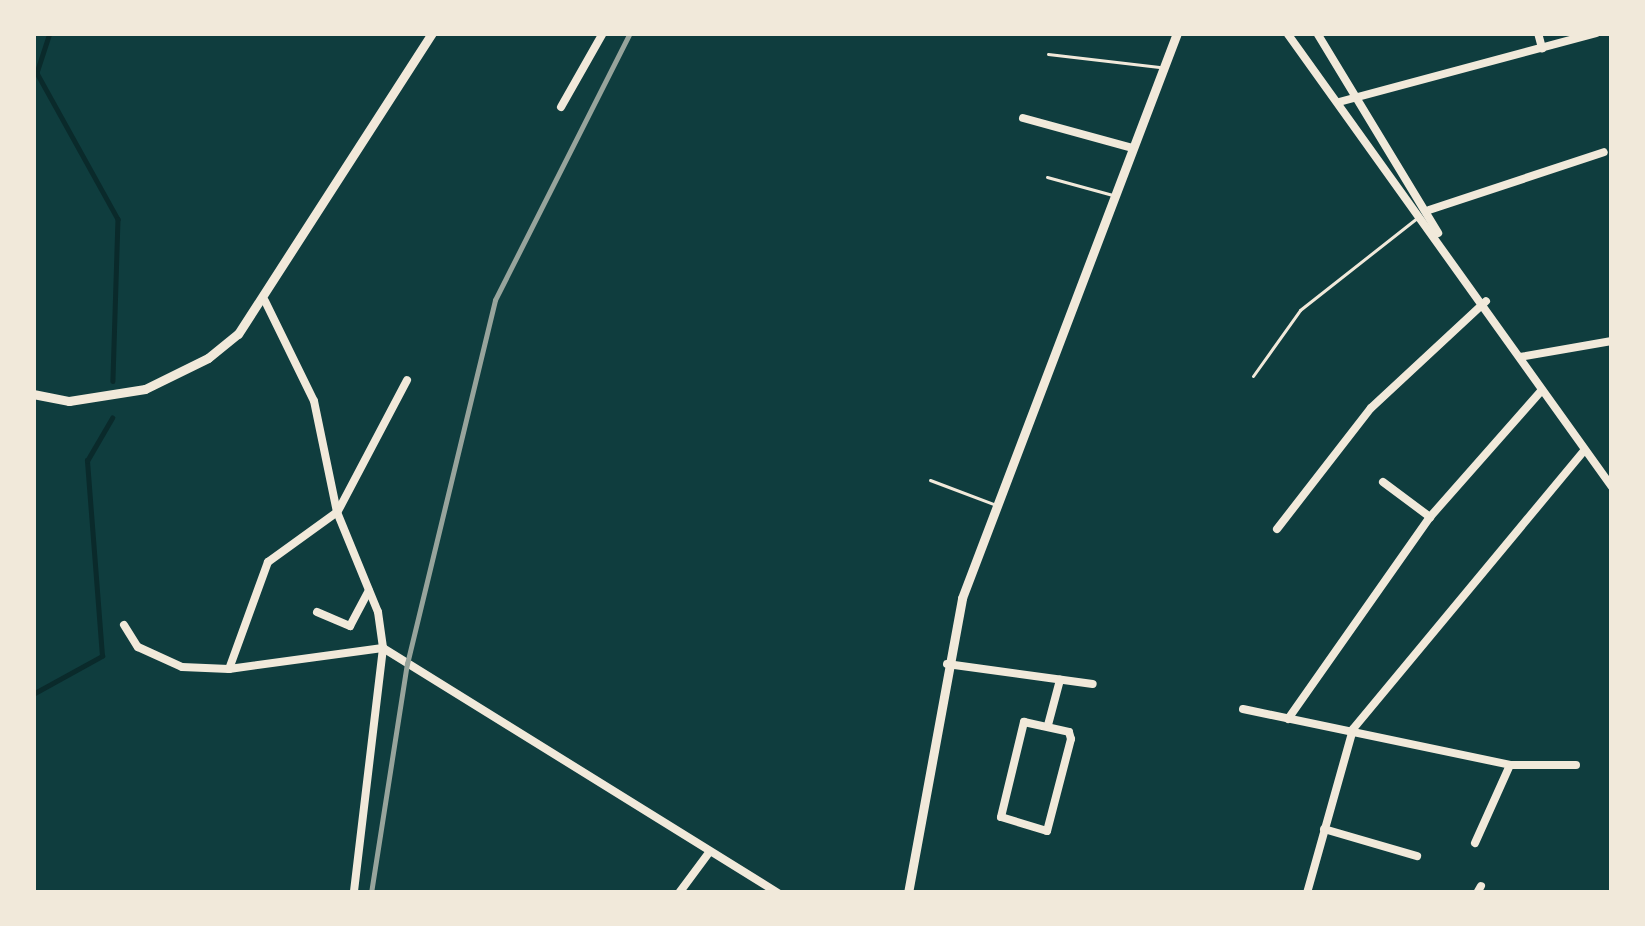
<!DOCTYPE html>
<html>
<head>
<meta charset="utf-8">
<style>
	body { margin:0 }
	#map { position:relative; width:1645px; height:926px; overflow:hidden; background:#0f3d3e; font-family:"DejaVu Sans",sans-serif }
	div>[style] { position:absolute }
	.stream>* { height:4.5px; margin:-2.25px; padding:0 2.25px; transform-origin:2.25px; border-radius:2.25px; background:#0a2a2b }
	.service>* { height:3px; margin:-1.5px; padding:0 1.5px; transform-origin:1.5px; border-radius:1.5px; background:#f1e9da }
	.minor>* { height:8px; margin:-4px; padding:0 4px; transform-origin:4px; border-radius:4px; background:#f1e9da }
	.tertiary>* { height:9px; margin:-4.5px; padding:0 4.5px; transform-origin:4.5px; border-radius:4.5px; background:#f1e9da }
	.secondary>* { height:9px; margin:-4.5px; padding:0 4.5px; transform-origin:4.5px; border-radius:4.5px; background:#f1e9da }
	.rail>* { height:4.5px; margin:-2.25px; padding:0 2.25px; transform-origin:2.25px; border-radius:2.25px; background:#97a49c }
	span { translate:-50% -50%; white-space:nowrap; text-align:center; line-height:1.15; -webkit-text-stroke:12px #f1e9da; paint-order:stroke }
	.frame { position:absolute; inset:0; border:36px solid #f1e9da; pointer-events:none }
</style>
</head>
<body>
<div id="map">
	<div class="stream">
		<div style="left:50px;top:33px;width:42px;rotate:108deg"></div>
		<div style="left:37px;top:73px;width:167px;rotate:61deg"></div>
		<div style="left:118px;top:219px;width:162px;rotate:91.8deg"></div>
		<div style="left:33px;top:694px;width:79px;rotate:-28.8deg"></div>
		<div style="left:102px;top:656px;width:196px;rotate:-94.4deg"></div>
		<div style="left:87px;top:461px;width:50px;rotate:-59.8deg"></div>
	</div>
	<div class="service">
		<div style="left:1048px;top:54px;width:112px;rotate:6.7deg"></div>
		<div style="left:1047px;top:177px;width:68px;rotate:15.3deg"></div>
		<div style="left:1253px;top:376px;width:81px;rotate:-54.5deg"></div>
		<div style="left:1300px;top:310px;width:150px;rotate:-38.2deg"></div>
		<div style="left:930px;top:480px;width:71px;rotate:20.7deg"></div>
	</div>
	<div class="minor">
		<div style="left:1287px;top:33px;width:558px;rotate:54.4deg"></div>
		<div style="left:1317px;top:33px;width:234px;rotate:58.8deg"></div>
		<div style="left:1538px;top:33px;width:16px;rotate:75deg"></div>
		<div style="left:1339px;top:102px;width:266px;rotate:-15deg"></div>
		<div style="left:561px;top:107px;width:85px;rotate:-60.4deg"></div>
		<div style="left:1023px;top:118px;width:114px;rotate:15.3deg"></div>
		<div style="left:1429px;top:210px;width:184px;rotate:-18.3deg"></div>
		<div style="left:265px;top:301px;width:111px;rotate:63.9deg"></div>
		<div style="left:314px;top:401px;width:113px;rotate:78.3deg"></div>
		<div style="left:337px;top:512px;width:108px;rotate:67.7deg"></div>
		<div style="left:378px;top:612px;width:36px;rotate:82deg"></div>
		<div style="left:383px;top:648px;width:247px;rotate:96.8deg"></div>
		<div style="left:1520px;top:357px;width:93px;rotate:-9.9deg"></div>
		<div style="left:1383px;top:482px;width:59px;rotate:36.7deg"></div>
		<div style="left:338px;top:511px;width:148px;rotate:-62.2deg"></div>
		<div style="left:1277px;top:529px;width:153px;rotate:-52.2deg"></div>
		<div style="left:1371px;top:408px;width:157px;rotate:-42.9deg"></div>
		<div style="left:317px;top:612px;width:36px;rotate:23deg"></div>
		<div style="left:350px;top:626px;width:40px;rotate:-62deg"></div>
		<div style="left:124px;top:625px;width:26px;rotate:58deg"></div>
		<div style="left:138px;top:647px;width:48px;rotate:24.4deg"></div>
		<div style="left:182px;top:667px;width:47px;rotate:2.4deg"></div>
		<div style="left:229px;top:669px;width:155px;rotate:-7.8deg"></div>
		<div style="left:383px;top:648px;width:465px;rotate:31.8deg"></div>
		<div style="left:947px;top:664px;width:147px;rotate:7.8deg"></div>
		<div style="left:229px;top:669px;width:114px;rotate:-70deg"></div>
		<div style="left:268px;top:562px;width:85px;rotate:-35.9deg"></div>
		<div style="left:1243px;top:709px;width:273px;rotate:11.8deg"></div>
		<div style="left:1510px;top:765px;width:66px"></div>
		<div style="left:1288px;top:719px;width:247px;rotate:-54.9deg"></div>
		<div style="left:1430px;top:517px;width:168px;rotate:-48.6deg"></div>
		<div style="left:1024px;top:722px;width:46px;rotate:12.5deg"></div>
		<div style="left:1069px;top:732px;width:7px;rotate:74deg"></div>
		<div style="left:1071px;top:739px;width:95px;rotate:104.6deg"></div>
		<div style="left:1047px;top:831px;width:48px;rotate:-163.1deg"></div>
		<div style="left:1001px;top:817px;width:98px;rotate:-76.4deg"></div>
		<div style="left:1048px;top:725px;width:47px;rotate:-75.1deg"></div>
		<div style="left:1324px;top:829px;width:97px;rotate:16.2deg"></div>
		<div style="left:1475px;top:843px;width:85px;rotate:-65.8deg"></div>
		<div style="left:679px;top:893px;width:49px;rotate:-53.4deg"></div>
		<div style="left:1307px;top:893px;width:170px;rotate:-74.3deg"></div>
		<div style="left:1353px;top:729px;width:361px;rotate:-50.3deg"></div>
		<div style="left:1477px;top:893px;width:8px;rotate:-60deg"></div>
	</div>
	<div class="tertiary">
		<div style="left:33px;top:394px;width:37px;rotate:11deg"></div>
		<div style="left:69px;top:401px;width:77px;rotate:-9deg"></div>
		<div style="left:145px;top:389px;width:70px;rotate:-26.2deg"></div>
		<div style="left:208px;top:358px;width:38px;rotate:-39deg"></div>
		<div style="left:238px;top:334px;width:358px;rotate:-57.2deg"></div>
	</div>
	<div class="secondary">
		<div style="left:908px;top:893px;width:300px;rotate:-79.6deg"></div>
		<div style="left:962px;top:598px;width:605px;rotate:-69.17deg"></div>
	</div>
	<div class="rail">
		<div style="left:371px;top:893px;width:232px;rotate:-81.1deg"></div>
		<div style="left:407px;top:664px;width:374px;rotate:-76.4deg"></div>
		<div style="left:495px;top:300px;width:299px;rotate:-63.2deg"></div>
	</div>
	<div class="frame"></div>
</div>
</body>
</html>
